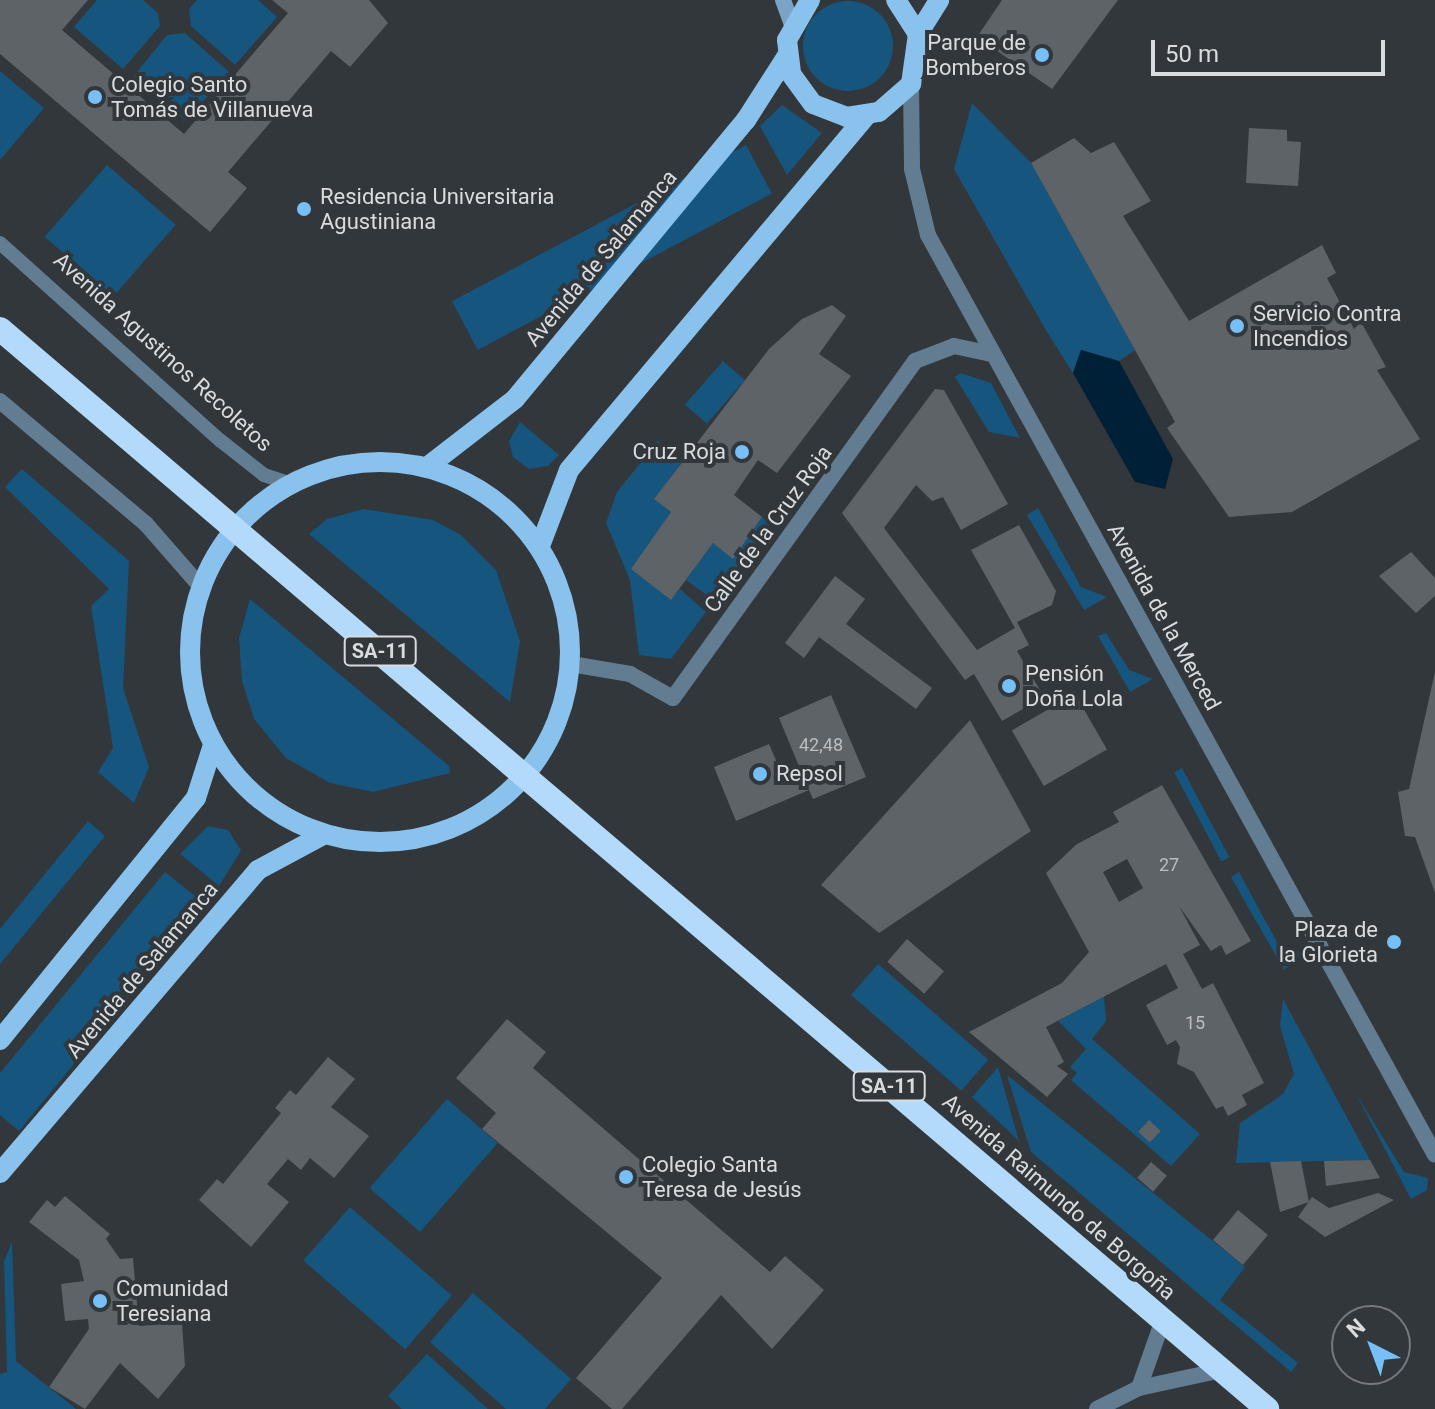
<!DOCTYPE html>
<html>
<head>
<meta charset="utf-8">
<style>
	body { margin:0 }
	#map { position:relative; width:1435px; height:1409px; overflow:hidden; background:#32373b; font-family:Roboto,sans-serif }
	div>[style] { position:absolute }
	.green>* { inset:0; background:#16557e; transform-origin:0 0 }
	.round { border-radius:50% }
	.water>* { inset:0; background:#002037 }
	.building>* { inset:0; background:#5e6367; transform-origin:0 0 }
	.lane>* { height:14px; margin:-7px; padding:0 7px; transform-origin:7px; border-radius:7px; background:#627d92 }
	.street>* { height:16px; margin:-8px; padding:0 8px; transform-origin:8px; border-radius:8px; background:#627d92 }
	.secondary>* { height:16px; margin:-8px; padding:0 8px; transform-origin:8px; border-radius:8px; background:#79a4c6 }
	.primary>* { height:20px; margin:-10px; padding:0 10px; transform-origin:10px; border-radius:10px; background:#8ac2ee }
	.primary>.ring { margin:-10px; padding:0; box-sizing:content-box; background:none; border:20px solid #8ac2ee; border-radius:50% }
	.highway>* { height:24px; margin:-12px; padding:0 12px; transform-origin:12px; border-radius:12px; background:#b3dafa }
	.dots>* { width:22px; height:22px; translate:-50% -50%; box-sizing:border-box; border:4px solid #32373b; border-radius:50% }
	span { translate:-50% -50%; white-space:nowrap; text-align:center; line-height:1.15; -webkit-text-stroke:8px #32373b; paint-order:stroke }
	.number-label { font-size:18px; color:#babec1 }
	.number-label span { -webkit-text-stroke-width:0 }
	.shield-label span { padding:2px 6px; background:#32373b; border:2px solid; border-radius:6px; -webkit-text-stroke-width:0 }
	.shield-label { font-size:20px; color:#d9dcdf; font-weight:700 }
	.poi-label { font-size:22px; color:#d9dcdf }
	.right { translate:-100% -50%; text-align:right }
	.left { translate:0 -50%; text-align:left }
	.street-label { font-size:22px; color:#d9dcdf }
	.north { position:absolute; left:1331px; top:1305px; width:80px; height:80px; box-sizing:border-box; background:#32373b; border:2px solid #75797d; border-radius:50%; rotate:318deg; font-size:22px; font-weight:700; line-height:32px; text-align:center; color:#d9dcdf }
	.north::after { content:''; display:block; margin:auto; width:28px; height:36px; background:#77bff7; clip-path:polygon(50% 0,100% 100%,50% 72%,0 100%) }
	.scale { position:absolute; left:1151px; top:40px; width:234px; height:36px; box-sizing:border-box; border:4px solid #d9dcdf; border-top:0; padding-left:10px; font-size:24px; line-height:28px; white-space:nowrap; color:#d9dcdf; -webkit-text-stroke:6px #32373b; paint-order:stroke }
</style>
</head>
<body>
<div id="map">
	<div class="green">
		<div style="clip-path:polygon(97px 0,143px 0,158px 13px,160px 26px,123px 69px,74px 27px)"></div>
		<div style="clip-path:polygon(197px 0,258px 0,277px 17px,235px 65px,191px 26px,189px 9px)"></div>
		<div class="round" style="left:803px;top:1px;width:90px;height:90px"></div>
		<div style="clip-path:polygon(185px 33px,229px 72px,186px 121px,133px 77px,167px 35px)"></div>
		<div style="clip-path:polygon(0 71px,44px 108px,0 160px)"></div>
		<div style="clip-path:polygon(972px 103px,1031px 163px,1135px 350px,1119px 361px,1081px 350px,1073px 373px,1047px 332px,954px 169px)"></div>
		<div style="clip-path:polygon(782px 105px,822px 133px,787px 175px,760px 126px)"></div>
		<div style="left:746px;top:145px;width:55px;height:333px;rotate:62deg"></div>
		<div style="left:107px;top:165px;width:91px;height:95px;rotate:41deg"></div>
		<div style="left:723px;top:361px;width:29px;height:58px;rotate:41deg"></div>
		<div style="clip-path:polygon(960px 373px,991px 383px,1020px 438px,989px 432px,955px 377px)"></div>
		<div style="clip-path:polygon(520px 422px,559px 455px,548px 466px,529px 469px,513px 457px,509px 441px)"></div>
		<div style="clip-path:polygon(658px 441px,683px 460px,655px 499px,671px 512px,632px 569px,671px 599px,680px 589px,706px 612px,671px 659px,639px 655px,630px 580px,606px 523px,617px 492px)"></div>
		<div style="clip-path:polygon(22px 469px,129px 561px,123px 688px,149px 767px,134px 803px,98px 772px,113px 748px,91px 606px,109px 589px,5px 487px)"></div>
		<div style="clip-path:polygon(1038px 508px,1081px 587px,1107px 597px,1084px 610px,1027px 515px)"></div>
		<div style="clip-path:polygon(364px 509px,433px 520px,461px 535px,496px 570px,520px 641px,510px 702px,309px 534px,327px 519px)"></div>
		<div style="clip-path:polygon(762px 517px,771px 524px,715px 601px,686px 580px,713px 543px,733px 558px)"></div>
		<div style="clip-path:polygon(250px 599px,449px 766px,450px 773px,373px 792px,330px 783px,286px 758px,254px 719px,242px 681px,239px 638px)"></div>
		<div style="clip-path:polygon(1106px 633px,1129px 670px,1153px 679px,1130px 692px,1098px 636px)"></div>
		<div style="left:1182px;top:768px;width:101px;height:9px;rotate:62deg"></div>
		<div style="clip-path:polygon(88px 821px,105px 836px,0 964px,0 929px)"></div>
		<div style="clip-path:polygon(208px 826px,228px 830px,241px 850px,219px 886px,180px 854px)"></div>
		<div style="clip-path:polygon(165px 872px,205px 904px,19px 1131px,0 1115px,0 1073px)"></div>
		<div style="clip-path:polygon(1239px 872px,1278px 944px,1304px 953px,1284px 970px,1231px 877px)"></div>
		<div style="left:878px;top:964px;width:146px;height:41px;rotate:41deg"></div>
		<div style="clip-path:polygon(1104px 996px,1106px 1021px,1092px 1039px,1200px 1134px,1171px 1166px,1071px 1080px,1077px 1073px,1070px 1067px,1086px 1049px,1058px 1021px)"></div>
		<div style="clip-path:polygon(1283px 999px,1370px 1160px,1236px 1163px,1240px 1123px,1283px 1094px,1294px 1074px,1280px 1026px)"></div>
		<div style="clip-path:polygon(998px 1067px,1019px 1141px,972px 1097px)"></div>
		<div style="clip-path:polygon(1007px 1075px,1245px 1267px,1220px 1300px,1298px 1363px,1291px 1372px,1031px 1152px)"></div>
		<div style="clip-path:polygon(1355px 1092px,1404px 1172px,1428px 1178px,1427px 1190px,1411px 1199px)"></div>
		<div style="left:447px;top:1099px;width:67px;height:118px;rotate:41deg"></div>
		<div style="left:350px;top:1207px;width:135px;height:71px;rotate:41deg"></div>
		<div style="clip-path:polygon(12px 1242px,16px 1361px,76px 1409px,0 1409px,0 1374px,7px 1372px,4px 1261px)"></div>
		<div style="clip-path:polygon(473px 1293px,571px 1379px,545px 1409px,506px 1409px,430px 1342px)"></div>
		<div style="clip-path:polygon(427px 1354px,488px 1409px,402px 1409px,388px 1396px)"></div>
	</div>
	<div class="water">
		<div style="clip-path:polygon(1081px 350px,1119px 361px,1173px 459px,1165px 489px,1135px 482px,1073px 373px)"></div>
	</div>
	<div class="building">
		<div style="clip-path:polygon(0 0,88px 0,62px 30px,184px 134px,288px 13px,272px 0,369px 0,388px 23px,350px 67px,331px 51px,228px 172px,247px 188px,210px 232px,0 54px)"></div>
		<div style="clip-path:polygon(1002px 0,1118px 0,1052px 89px,977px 37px)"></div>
		<div style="clip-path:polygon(1249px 128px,1287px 130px,1287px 141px,1301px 142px,1298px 186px,1246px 183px)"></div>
		<div style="clip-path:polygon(1074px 138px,1091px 153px,1114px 142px,1151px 201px,1123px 216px,1189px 321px,1322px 245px,1336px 273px,1327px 278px,1354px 329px,1361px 322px,1386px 367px,1377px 370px,1420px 439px,1292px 512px,1229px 517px,1167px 428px,1175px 422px,1031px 163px)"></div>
		<div style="clip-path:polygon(832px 305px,846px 316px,819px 354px,851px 376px,777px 473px,758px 460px,734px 495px,762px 517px,733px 559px,713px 543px,671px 600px,631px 569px,671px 512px,654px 499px,769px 349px,802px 319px)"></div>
		<div style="clip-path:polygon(935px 389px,944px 390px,1008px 504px,961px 530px,943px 497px,932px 501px,916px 485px,884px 528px,977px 650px,1015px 628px,971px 550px,1019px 525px,1056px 591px,1052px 605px,1017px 622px,1029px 645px,1017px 651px,1044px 697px,1002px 721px,974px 674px,965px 680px,842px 513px)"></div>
		<div style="clip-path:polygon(1411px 552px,1435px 578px,1435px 596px,1416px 613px,1379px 576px)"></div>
		<div style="clip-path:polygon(835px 576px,865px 599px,846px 624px,932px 688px,916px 709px,819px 637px,804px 658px,785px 643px)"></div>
		<div style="clip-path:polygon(1435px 672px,1435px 893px,1415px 837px,1405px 836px,1398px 792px,1409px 789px)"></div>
		<div style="left:1075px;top:694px;width:64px;height:73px;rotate:60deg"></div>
		<div style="clip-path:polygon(831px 695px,866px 777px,813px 799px,809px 790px,736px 821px,714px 767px,769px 744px,784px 779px,801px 771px,779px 718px)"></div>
		<div style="clip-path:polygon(970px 720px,1031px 831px,879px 933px,821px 885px)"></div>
		<div style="clip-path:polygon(evenodd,1162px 785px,1251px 941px,1226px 955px,1221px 945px,1211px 951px,1179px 906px,1200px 945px,1183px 954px,1202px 989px,1213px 983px,1264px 1083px,1242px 1095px,1247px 1105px,1228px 1116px,1223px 1106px,1216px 1109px,1194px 1072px,1177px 1064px,1180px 1047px,1176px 1040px,1167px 1045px,1146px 1005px,1178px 988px,1166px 964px,1046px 1027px,1064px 1062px,1057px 1066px,1068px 1074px,1047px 1097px,969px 1032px,1062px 983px,1089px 952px,1046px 873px,1077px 844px,1119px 822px,1113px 812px,1162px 785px,1127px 859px,1143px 888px,1119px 902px,1103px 872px,1127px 859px)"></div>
		<div style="left:907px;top:939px;width:49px;height:30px;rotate:41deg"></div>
		<div style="clip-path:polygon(507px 1019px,546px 1052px,533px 1068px,770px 1272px,785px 1256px,824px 1290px,772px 1349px,721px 1295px,622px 1409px,612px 1409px,576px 1378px,662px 1278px,482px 1129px,496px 1113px,456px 1078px)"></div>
		<div style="clip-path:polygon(328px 1057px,355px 1079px,331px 1107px,369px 1136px,334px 1178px,310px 1158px,301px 1170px,288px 1159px,267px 1184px,289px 1202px,251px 1247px,199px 1200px,217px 1179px,223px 1184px,281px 1113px,275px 1108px,290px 1090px,296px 1095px)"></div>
		<div style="left:1149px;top:1120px;width:16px;height:16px;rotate:43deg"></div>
		<div style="clip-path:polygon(1370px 1160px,1380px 1178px,1326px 1186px,1324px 1161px)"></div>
		<div style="clip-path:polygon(1301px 1161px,1309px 1202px,1280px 1212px,1270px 1162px)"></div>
		<div style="left:1151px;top:1162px;width:21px;height:21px;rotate:41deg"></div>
		<div style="clip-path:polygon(1378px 1193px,1394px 1200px,1325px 1237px,1298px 1217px,1312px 1197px,1329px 1208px)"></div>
		<div style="clip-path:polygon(65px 1196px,110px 1234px,106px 1239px,120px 1259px,133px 1258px,139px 1326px,182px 1323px,185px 1366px,158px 1399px,120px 1363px,85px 1409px,49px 1387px,89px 1329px,88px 1319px,65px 1321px,61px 1284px,84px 1281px,79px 1260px,29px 1222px,47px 1200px,55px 1207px)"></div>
		<div style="left:1238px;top:1210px;width:39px;height:39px;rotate:40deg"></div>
	</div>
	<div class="lane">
		<div style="left:0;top:243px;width:297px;rotate:41.9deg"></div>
		<div style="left:221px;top:441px;width:55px;rotate:38.3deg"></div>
		<div style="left:264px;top:475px;width:28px;rotate:18deg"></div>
	</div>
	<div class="street">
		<div style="left:911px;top:84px;width:85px;rotate:89.3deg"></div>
		<div style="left:912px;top:169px;width:68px;rotate:76.4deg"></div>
		<div style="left:928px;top:235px;width:1050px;rotate:61.14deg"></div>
		<div style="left:0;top:401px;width:191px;rotate:40.1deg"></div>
		<div style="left:146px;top:524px;width:84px;rotate:48.9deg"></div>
		<div style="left:571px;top:664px;width:60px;rotate:9.6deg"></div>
		<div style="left:630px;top:674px;width:49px;rotate:29.2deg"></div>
		<div style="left:673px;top:698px;width:415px;rotate:-54.3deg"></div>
		<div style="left:915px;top:361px;width:42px;rotate:-21deg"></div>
		<div style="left:954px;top:346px;width:38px;rotate:12deg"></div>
		<div style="left:1139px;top:1388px;width:72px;rotate:-70.6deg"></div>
		<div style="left:1097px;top:1409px;width:47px;rotate:-26.6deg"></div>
		<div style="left:1139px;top:1388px;width:85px;rotate:-12.2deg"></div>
	</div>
	<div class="secondary">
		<div style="left:783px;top:0;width:27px;rotate:70deg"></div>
	</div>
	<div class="primary">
		<div style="left:810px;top:0;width:46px;rotate:119.9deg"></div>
		<div style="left:787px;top:40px;width:34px;rotate:83deg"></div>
		<div style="left:791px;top:74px;width:37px;rotate:54deg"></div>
		<div style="left:813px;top:104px;width:36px;rotate:21deg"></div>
		<div style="left:847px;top:117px;width:32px;rotate:-9deg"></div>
		<div style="left:879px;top:112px;width:43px;rotate:-41.2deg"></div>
		<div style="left:911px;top:84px;width:50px;rotate:-82deg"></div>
		<div style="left:918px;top:34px;width:40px;rotate:-122.9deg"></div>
		<div style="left:918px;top:34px;width:40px;rotate:-58deg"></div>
		<div class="ring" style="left:190px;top:462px;width:360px;height:360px"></div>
		<div style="left:427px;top:467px;width:111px;rotate:-37.7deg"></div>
		<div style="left:515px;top:399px;width:362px;rotate:-50.4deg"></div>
		<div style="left:746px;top:120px;width:76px;rotate:-57.4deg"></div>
		<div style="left:540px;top:546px;width:81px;rotate:-69.1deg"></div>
		<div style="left:569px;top:470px;width:462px;rotate:-50deg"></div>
		<div style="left:0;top:1040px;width:311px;rotate:-51deg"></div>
		<div style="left:196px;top:798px;width:56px;rotate:-72.2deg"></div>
		<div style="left:0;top:1173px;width:398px;rotate:-49.6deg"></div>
		<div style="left:258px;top:870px;width:74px;rotate:-28.3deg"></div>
	</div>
	<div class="highway">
		<div style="left:0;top:329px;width:1665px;rotate:40.44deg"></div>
	</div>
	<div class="dots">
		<div style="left:1042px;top:55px;background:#77bff7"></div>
		<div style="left:95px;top:97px;background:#77bff7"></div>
		<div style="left:304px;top:209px;background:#77bff7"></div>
		<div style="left:1237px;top:326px;background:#77bff7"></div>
		<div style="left:742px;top:452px;background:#77bff7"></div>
		<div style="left:1009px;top:686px;background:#77bff7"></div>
		<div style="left:760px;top:774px;background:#77bff7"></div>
		<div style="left:1394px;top:942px;background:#77bff7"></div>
		<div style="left:626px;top:1177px;background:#77bff7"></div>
		<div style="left:100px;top:1301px;background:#77bff7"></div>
	</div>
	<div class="number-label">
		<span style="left:821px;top:745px">42,48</span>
		<span style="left:1169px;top:865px">27</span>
		<span style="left:1195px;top:1023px">15</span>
	</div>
	<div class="shield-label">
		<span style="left:380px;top:651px">SA-11</span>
		<span style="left:889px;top:1086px">SA-11</span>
	</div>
	<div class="poi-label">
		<span class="right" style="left:1026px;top:55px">Parque de<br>Bomberos</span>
		<span class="left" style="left:111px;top:97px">Colegio Santo<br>Tomás de Villanueva</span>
		<span class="left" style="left:320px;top:209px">Residencia Universitaria<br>Agustiniana</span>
		<span class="left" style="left:1253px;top:326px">Servicio Contra<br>Incendios</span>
		<span class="right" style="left:726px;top:452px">Cruz Roja</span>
		<span class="left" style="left:1025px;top:686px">Pensión<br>Doña Lola</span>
		<span class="left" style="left:776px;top:774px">Repsol</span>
		<span class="right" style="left:1378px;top:942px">Plaza de<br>la Glorieta</span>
		<span class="left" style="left:642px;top:1177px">Colegio Santa<br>Teresa de Jesús</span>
		<span class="left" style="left:116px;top:1301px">Comunidad<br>Teresiana</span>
	</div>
	<div class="street-label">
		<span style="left:601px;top:258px;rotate:-50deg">Avenida de Salamanca</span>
		<span style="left:163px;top:352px;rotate:42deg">Avenida Agustinos Recoletos</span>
		<span style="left:768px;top:529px;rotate:-54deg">Calle de la Cruz Roja</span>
		<span style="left:1164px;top:617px;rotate:61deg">Avenida de la Merced</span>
		<span style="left:142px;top:970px;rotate:-50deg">Avenida de Salamanca</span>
		<span style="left:1059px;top:1197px;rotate:41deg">Avenida Raimundo de Borgoña</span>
	</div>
	<div class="north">N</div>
	<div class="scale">50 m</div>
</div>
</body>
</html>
